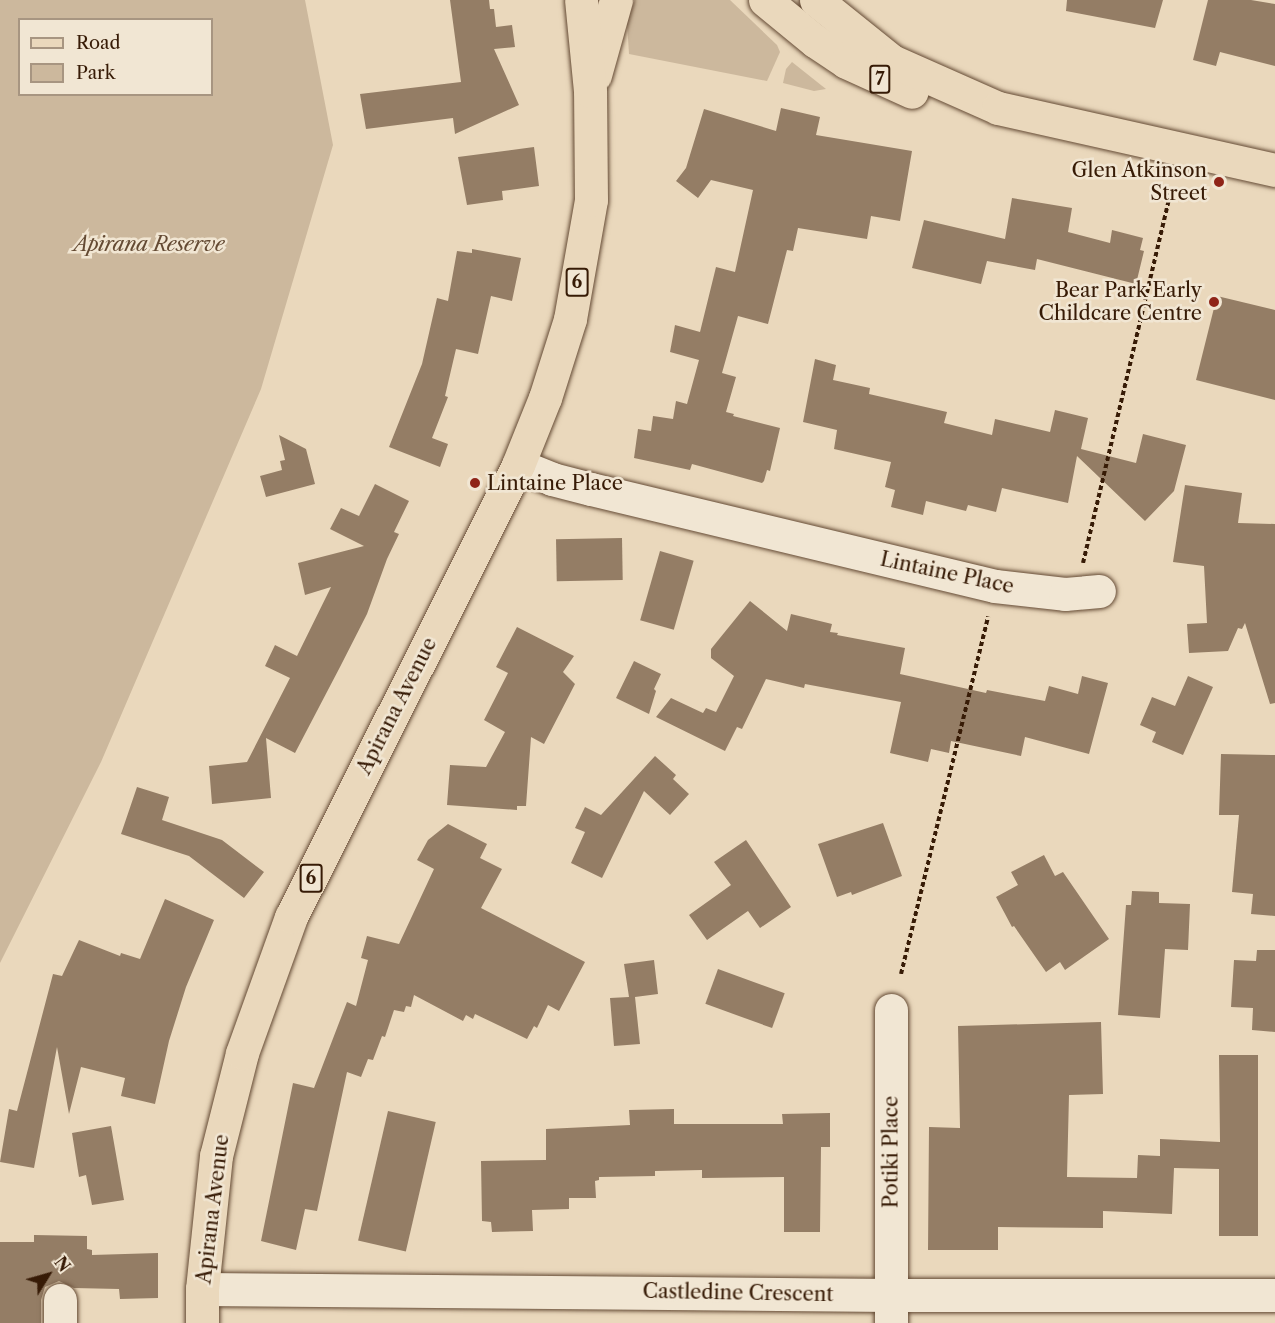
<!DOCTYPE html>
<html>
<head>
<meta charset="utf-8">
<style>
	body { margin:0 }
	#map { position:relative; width:1275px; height:1323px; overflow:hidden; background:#ead8bc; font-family:"Libre Caslon Text",serif }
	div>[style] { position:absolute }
	.green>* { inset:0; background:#ccb89d }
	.building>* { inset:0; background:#947d65; transform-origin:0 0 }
	.path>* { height:4px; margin-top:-2px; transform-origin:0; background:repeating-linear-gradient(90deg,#371b06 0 4.5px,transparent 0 7.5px) }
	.roads { filter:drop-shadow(0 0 2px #644a34) drop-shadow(0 0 2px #644a34) }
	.minor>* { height:33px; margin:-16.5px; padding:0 16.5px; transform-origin:16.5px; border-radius:16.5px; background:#f1e6d3 }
	.major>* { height:33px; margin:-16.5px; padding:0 16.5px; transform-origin:16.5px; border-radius:16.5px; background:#ead8bc }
	.dots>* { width:16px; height:16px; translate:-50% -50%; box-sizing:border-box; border:3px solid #f1e6d3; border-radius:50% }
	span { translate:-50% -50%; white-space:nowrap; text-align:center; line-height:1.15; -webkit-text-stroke:5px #f1e6d3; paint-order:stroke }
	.shield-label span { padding:2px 4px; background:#f1e6d3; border:2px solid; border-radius:4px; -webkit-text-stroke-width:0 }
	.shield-label { font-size:18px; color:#371b06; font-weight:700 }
	.poi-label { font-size:20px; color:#371b06 }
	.right { translate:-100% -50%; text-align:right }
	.left { translate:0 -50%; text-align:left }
	.park-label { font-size:20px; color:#644a33; font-style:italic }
	.street-label { font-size:20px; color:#371b06 }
	.legend { position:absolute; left:18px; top:18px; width:195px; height:78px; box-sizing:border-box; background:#f1e6d3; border:2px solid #a79581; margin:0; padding:8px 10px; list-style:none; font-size:18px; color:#371b06 }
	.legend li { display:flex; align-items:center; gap:12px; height:30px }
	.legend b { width:30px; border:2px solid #a79581 }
	.north { position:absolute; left:18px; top:1245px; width:60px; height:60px; -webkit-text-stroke:4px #f1e6d3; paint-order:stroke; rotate:53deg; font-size:16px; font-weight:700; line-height:24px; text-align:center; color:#371b06 }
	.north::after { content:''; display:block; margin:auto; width:21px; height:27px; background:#371b06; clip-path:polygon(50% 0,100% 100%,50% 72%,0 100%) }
</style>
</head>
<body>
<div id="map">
	<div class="green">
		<div style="clip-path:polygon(evenodd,0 0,305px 0,333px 145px,261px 389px,101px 762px,0 963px,0 0,20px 20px,212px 20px,212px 94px,20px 94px,20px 20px)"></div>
		<div style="clip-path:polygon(635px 0,730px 0,777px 45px,780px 52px,767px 81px,629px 54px,627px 23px)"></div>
		<div style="clip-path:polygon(792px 62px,826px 89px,814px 91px,783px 83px,786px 69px)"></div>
	</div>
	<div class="building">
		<div style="clip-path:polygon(450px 0,489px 0,490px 9px,494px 9px,496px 27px,512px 25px,515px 47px,494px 49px,519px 105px,455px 134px,453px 118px,366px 129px,360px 94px,461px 82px)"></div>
		<div style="clip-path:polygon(1067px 0,1163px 0,1155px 28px,1066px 11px)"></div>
		<div style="clip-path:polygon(1208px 0,1251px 0,1275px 4px,1275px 66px,1220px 52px,1216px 66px,1193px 60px)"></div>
		<div style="clip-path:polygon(781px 108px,820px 117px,816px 135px,912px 151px,900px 221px,871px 216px,867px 239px,798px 228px,793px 251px,787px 250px,768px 324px,738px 316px,722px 373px,736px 377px,726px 412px,734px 414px,733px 416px,780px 428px,770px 471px,767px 470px,764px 481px,762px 483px,692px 464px,690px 470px,634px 458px,638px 429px,651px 431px,653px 416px,673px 419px,676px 401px,687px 404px,699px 360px,670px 352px,675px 325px,700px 332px,716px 267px,735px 272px,753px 190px,711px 180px,698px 198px,676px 181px,686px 168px,704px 109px,776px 131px)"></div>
		<div style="clip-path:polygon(534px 147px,539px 186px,502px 191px,503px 200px,467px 205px,458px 157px)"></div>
		<div style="clip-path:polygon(1012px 198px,1072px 208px,1068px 232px,1110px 243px,1112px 230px,1143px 238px,1140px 250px,1144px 251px,1136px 284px,1037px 259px,1035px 270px,987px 261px,981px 284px,912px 268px,924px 220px,1005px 239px)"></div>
		<div style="clip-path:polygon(472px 249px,521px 258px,512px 301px,491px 296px,478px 354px,456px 349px,445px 396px,448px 397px,432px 438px,448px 444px,440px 467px,389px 447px,422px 364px,437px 298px,448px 301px,457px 251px,472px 253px)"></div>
		<div style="clip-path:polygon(1217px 296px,1275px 310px,1275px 400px,1196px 380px)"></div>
		<div style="clip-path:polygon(815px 359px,836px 365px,833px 380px,870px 388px,869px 394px,947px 412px,944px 423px,992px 435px,995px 419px,1050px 432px,1055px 410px,1088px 418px,1081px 449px,1136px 463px,1143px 434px,1186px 445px,1174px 491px,1145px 521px,1077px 456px,1068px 503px,1002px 488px,996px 512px,968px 505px,966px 511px,926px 501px,923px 515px,891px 507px,895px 490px,885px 487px,891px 462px,834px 449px,837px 430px,803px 422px)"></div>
		<div style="clip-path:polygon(279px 435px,306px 449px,315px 484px,266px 497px,260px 476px,282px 470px,280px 461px,285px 460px)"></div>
		<div style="clip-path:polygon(375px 484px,409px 501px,394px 532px,399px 534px,387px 559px,367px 614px,340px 667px,295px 753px,266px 738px,271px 798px,212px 804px,209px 766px,247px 762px,290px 678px,265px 666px,275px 645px,297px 656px,331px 587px,305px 595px,298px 563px,364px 546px,330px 529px,341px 508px,359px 516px)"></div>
		<div style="clip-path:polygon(1185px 485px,1242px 493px,1238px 523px,1275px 524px,1275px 703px,1270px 704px,1245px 623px,1242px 629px,1238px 628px,1228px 651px,1189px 653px,1187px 624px,1207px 623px,1204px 566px,1173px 562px)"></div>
		<div style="left:622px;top:538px;width:42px;height:66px;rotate:89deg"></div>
		<div style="left:660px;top:551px;width:35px;height:72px;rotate:16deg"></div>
		<div style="clip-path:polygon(750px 601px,787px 631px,791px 614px,832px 624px,830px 632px,838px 633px,837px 635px,905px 648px,900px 674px,986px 693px,987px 690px,1045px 701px,1049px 686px,1078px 694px,1082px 676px,1108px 683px,1089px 754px,1025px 737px,1021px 756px,951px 741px,949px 753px,931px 749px,928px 762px,890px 753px,901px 702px,805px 684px,804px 688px,766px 679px,742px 729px,737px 727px,725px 751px,656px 717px,671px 698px,703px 713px,706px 708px,716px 712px,734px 676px,711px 658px,711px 649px)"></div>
		<div style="clip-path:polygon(517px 627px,574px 656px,563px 672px,575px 684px,544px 744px,531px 737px,526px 806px,517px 806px,517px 810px,447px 805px,450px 765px,486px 767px,505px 732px,484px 720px,508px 673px,496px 667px)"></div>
		<div style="clip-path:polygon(634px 661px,661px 674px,654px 689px,656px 691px,649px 714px,616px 698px)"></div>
		<div style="clip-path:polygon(1188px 676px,1213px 687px,1183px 755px,1152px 742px,1156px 732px,1140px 725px,1152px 697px,1175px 706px)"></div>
		<div style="clip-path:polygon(1221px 754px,1275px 755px,1275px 916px,1251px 914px,1253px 894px,1232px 892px,1239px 815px,1219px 815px)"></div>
		<div style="clip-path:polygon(655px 756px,676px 775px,673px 779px,689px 794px,670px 815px,644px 791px,602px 878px,571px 863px,585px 832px,575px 828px,585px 807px,601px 815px)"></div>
		<div style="clip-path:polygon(137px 787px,169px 797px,162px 820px,222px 840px,264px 872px,244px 898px,189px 856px,121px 834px)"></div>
		<div style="clip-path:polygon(883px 823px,902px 876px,852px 895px,851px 892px,837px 897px,818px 844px)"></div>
		<div style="clip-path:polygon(448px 824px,487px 844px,480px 858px,502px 869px,481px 908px,585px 962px,559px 1011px,548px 1005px,537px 1028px,534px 1026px,527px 1039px,475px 1014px,473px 1019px,466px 1015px,463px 1021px,414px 995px,411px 1007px,406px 1006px,404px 1012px,394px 1010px,385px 1037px,382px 1036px,373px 1060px,368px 1059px,361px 1077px,347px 1072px,317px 1211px,305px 1209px,296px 1250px,261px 1241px,293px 1083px,314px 1088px,347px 1002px,356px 1006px,368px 960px,361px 958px,367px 936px,399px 944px,434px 869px,417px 860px,428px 840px)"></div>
		<div style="clip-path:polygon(746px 840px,791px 907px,760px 928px,748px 911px,707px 940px,689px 915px,731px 885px,714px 862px)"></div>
		<div style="clip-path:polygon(1044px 855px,1055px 876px,1063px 872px,1109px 939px,1065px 970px,1060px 962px,1046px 972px,1014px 926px,1012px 927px,996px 897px,1018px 885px,1011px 872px)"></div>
		<div style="clip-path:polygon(1132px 891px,1159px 892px,1159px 903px,1190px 904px,1188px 950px,1165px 949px,1160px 1018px,1118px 1015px,1126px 905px,1131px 905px)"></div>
		<div style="clip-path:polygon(165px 899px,214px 920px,186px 987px,169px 1041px,155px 1104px,121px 1096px,125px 1078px,81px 1067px,69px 1114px,57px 1047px,34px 1168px,0 1162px,9px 1109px,17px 1111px,53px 974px,62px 976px,79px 940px,120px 956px,121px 953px,140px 959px)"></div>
		<div style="clip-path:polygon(1257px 950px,1275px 950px,1275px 1032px,1252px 1030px,1253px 1008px,1231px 1007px,1234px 960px,1256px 961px)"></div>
		<div style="clip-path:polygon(654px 960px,658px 994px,635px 997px,640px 1044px,614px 1046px,610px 998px,629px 997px,624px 964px)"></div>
		<div style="left:718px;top:969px;width:71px;height:37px;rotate:20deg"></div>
		<div style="clip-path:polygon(1101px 1022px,1103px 1094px,1069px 1095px,1067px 1177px,1137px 1178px,1138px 1155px,1160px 1156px,1160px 1139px,1220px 1142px,1219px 1055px,1258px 1055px,1258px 1236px,1219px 1236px,1219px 1169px,1174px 1168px,1172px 1214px,1103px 1211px,1103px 1228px,998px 1227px,998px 1250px,928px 1250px,929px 1127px,960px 1128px,958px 1026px)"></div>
		<div style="clip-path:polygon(674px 1109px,674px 1124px,783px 1124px,782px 1114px,830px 1113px,830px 1147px,821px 1147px,820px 1232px,784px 1232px,784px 1177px,702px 1178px,702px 1170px,655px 1171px,655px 1176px,599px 1177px,599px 1180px,595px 1181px,596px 1198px,569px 1198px,569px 1209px,532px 1210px,533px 1231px,492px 1232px,491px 1222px,482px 1221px,481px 1161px,546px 1160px,546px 1129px,630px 1125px,629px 1110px)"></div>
		<div style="left:388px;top:1111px;width:49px;height:133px;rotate:13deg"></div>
		<div style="clip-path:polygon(111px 1126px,124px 1200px,92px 1205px,86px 1175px,79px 1177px,72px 1133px)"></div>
		<div style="clip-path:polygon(34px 1235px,87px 1236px,87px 1249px,92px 1250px,92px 1255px,158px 1253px,158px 1298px,120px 1299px,119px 1289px,74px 1288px,59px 1281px,45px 1287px,41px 1300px,41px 1323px,0 1323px,0 1242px,34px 1242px)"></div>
	</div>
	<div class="path">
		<div style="left:1083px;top:563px;width:386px;rotate:-76.7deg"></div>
		<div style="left:901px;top:974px;width:368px;rotate:-76.3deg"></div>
	</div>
	<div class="roads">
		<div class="minor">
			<div style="left:518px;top:465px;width:37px;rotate:22deg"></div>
			<div style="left:552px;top:479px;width:40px;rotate:14.4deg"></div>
			<div style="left:591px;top:489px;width:415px;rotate:13.5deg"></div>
			<div style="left:995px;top:586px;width:70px;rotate:6.5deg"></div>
			<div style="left:1065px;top:594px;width:34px;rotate:-5deg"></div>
			<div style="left:202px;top:1289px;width:689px;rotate:0.5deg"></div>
			<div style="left:891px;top:1295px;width:384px"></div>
			<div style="left:60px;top:1323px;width:23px;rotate:-90deg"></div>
			<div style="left:891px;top:1323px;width:313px;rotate:-90deg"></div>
		</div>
		<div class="major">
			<div style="left:765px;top:0;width:65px;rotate:39.4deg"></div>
			<div style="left:815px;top:41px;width:37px;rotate:34deg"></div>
			<div style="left:846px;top:62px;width:72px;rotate:24.4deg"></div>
			<div style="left:816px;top:0;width:97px;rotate:38.8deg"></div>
			<div style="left:892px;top:61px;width:116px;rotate:23.9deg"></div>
			<div style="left:998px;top:108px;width:284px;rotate:12.6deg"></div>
			<div style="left:595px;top:75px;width:78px;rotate:-74.4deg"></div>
			<div style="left:202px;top:1323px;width:34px;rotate:-90deg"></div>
			<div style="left:202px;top:1289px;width:134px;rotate:-84deg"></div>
			<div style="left:216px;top:1156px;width:106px;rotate:-75.8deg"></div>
			<div style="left:242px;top:1053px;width:145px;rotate:-70.2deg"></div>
			<div style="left:291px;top:917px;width:506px;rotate:-63.33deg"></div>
			<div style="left:518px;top:465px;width:72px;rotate:-68.1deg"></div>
			<div style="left:545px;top:398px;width:83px;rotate:-72.4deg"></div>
			<div style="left:570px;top:319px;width:121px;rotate:-80deg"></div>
			<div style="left:591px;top:200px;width:109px;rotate:-90.5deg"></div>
			<div style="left:590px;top:91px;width:91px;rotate:-95.6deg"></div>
		</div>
	</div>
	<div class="dots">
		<div style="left:1219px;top:182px;background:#8f2418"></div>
		<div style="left:1214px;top:302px;background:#8f2418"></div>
		<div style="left:475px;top:483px;background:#8f2418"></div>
	</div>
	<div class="shield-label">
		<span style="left:880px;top:79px">7</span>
		<span style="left:577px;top:282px">6</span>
		<span style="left:311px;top:878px">6</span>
	</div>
	<div class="poi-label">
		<span class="right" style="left:1207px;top:182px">Glen Atkinson<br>Street</span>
		<span class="right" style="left:1202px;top:302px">Bear Park Early<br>Childcare Centre</span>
		<span class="left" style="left:487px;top:483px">Lintaine Place</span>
	</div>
	<div class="park-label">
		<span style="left:149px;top:244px">Apirana Reserve</span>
	</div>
	<div class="street-label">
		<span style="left:947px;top:573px;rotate:12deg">Lintaine Place</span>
		<span style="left:397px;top:706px;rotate:-63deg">Apirana Avenue</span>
		<span style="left:891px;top:1152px;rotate:-90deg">Potiki Place</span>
		<span style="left:213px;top:1209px;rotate:-83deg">Apirana Avenue</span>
		<span style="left:738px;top:1293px;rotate:1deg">Castledine Crescent</span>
	</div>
	<ul class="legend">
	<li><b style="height:8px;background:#ead8bc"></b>Road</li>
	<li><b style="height:16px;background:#ccb89d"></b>Park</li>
	</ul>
	<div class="north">N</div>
</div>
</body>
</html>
